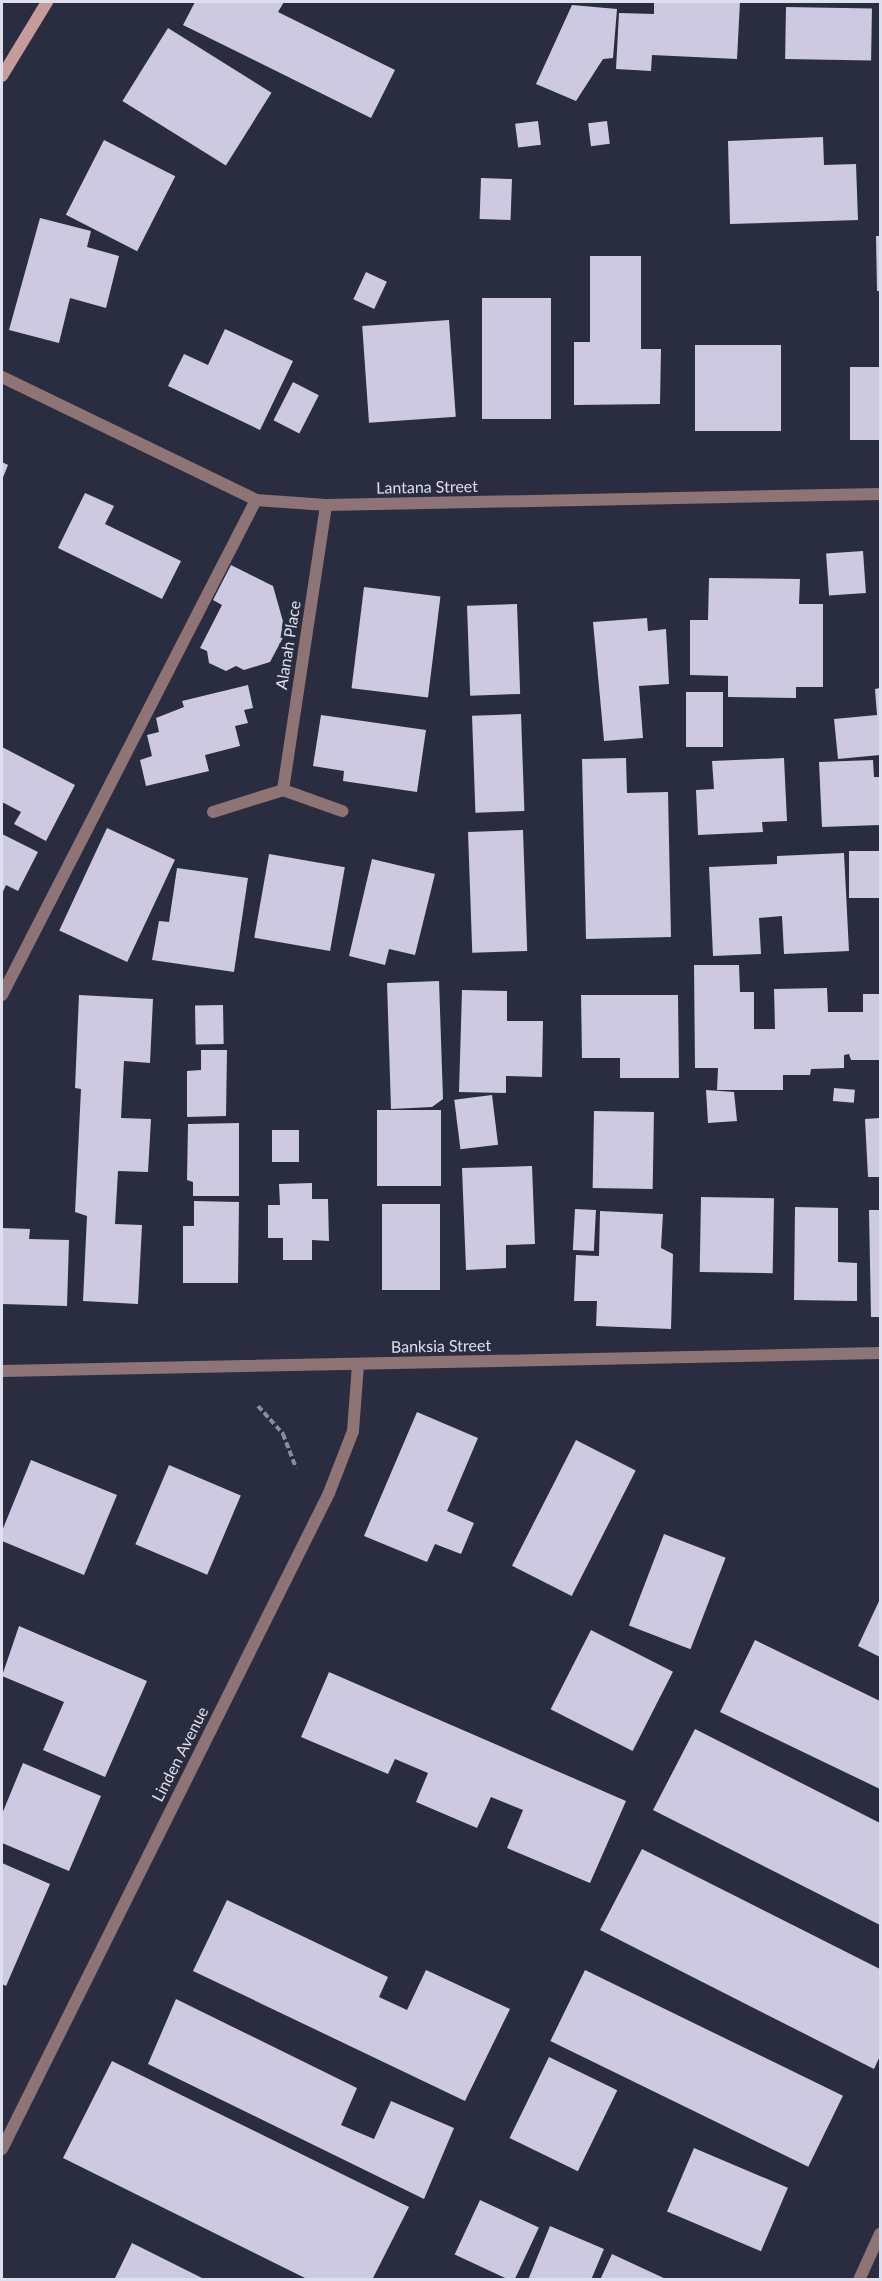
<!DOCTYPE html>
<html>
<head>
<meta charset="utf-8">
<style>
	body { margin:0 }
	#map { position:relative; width:882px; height:2281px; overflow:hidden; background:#292d3f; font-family:Lato,sans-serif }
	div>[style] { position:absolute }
	.building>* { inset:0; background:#ccc9e1; transform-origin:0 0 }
	.path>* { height:4px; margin-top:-2px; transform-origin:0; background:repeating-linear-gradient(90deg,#8a8e9c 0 6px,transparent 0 9px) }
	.service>* { height:12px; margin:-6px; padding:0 6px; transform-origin:6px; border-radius:6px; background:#8e7474 }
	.minor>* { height:12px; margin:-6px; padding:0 6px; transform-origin:6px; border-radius:6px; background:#8e7474 }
	.tertiary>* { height:12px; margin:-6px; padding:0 6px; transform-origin:6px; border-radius:6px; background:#8e7474 }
	.secondary>* { height:12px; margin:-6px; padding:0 6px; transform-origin:6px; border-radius:6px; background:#c59c9b }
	span { translate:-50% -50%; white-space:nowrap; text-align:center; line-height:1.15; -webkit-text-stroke:6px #292d3f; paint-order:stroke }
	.street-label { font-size:16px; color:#dde0ec }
	.frame { position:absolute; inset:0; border:3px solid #dde0ec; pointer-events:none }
</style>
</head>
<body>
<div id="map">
	<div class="building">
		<div style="clip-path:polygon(195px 2px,284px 2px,278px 12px,395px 70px,371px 118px,183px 25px)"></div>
		<div style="clip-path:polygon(654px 2px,740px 2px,737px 59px,652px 55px,651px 71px,616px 69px,619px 13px,654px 14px)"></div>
		<div style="clip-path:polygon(572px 5px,617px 9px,613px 58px,603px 59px,576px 101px,536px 84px)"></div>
		<div style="left:786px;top:7px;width:86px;height:52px;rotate:1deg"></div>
		<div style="left:168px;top:28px;width:122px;height:86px;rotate:32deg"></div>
		<div style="left:538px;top:121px;width:24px;height:23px;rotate:83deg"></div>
		<div style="left:607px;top:121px;width:23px;height:19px;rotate:83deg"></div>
		<div style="clip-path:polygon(823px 137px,824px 165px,856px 164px,858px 220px,730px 224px,728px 141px)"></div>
		<div style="left:104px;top:140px;width:80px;height:84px;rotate:27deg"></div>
		<div style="left:481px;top:178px;width:31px;height:41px;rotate:2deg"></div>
		<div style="clip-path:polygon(40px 218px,91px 231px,87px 247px,119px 256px,106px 308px,70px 298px,59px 343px,9px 330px)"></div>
		<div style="clip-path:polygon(876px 236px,880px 236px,880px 291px,877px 291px)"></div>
		<div style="clip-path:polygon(590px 256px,641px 256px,641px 349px,661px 349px,660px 404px,574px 405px,574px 342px,590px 342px)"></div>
		<div style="left:366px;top:272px;width:23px;height:30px;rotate:25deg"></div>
		<div style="left:482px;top:298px;width:69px;height:121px"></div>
		<div style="left:449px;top:320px;width:97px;height:87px;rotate:86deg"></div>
		<div style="clip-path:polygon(225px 329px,293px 361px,260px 430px,168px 386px,184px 354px,208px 365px)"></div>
		<div style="left:695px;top:345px;width:86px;height:86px"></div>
		<div style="left:880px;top:367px;width:73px;height:30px;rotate:90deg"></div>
		<div style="left:293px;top:382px;width:29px;height:43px;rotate:27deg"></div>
		<div style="clip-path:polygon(2px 462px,8px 465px,2px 480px)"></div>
		<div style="clip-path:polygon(85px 493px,114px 506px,105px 524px,181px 561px,162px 599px,58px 548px)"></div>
		<div style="left:863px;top:551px;width:42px;height:37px;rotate:86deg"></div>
		<div style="clip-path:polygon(231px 565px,273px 586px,286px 632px,270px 662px,244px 670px,236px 666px,226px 671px,209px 663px,207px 651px,200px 648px,222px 605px,213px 600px)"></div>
		<div style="clip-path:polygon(709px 578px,800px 579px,799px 604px,823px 604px,823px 687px,796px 687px,796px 698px,728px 697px,728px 676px,690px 675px,690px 620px,708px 620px)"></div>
		<div style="left:364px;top:587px;width:77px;height:102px;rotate:7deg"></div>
		<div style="left:517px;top:604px;width:90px;height:50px;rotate:88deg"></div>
		<div style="clip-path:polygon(647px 618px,648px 631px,666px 629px,669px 684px,639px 686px,643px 738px,604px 741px,593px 622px)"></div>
		<div style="clip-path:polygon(248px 685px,253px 708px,244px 710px,248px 723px,235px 726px,240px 746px,205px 755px,209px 771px,146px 786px,140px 760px,152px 756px,147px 735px,159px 732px,156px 718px,184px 707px,182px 701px)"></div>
		<div style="clip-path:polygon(880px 688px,880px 755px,838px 759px,834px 719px,877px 715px,875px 689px)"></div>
		<div style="left:686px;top:692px;width:37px;height:55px"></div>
		<div style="left:521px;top:714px;width:97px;height:49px;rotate:88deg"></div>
		<div style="clip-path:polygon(321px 715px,426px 730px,417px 792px,343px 781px,344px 771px,313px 766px)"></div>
		<div style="clip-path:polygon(2px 747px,75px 785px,46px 841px,14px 824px,21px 812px,2px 802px)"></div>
		<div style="clip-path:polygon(626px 758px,627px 793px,668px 792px,671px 937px,586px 939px,582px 759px)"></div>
		<div style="clip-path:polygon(784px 758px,787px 821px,762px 822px,763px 832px,698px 835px,696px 790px,714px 789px,712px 761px)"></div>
		<div style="clip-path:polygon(873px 760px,874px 777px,880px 777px,880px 825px,822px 827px,819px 762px)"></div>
		<div style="left:107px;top:828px;width:75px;height:113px;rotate:25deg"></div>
		<div style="left:523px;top:830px;width:121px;height:55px;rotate:88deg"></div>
		<div style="clip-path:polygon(2px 834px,38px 852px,18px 891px,6px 885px,2px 894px)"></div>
		<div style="left:880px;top:851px;width:47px;height:31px;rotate:90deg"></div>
		<div style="clip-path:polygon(844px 853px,849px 951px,784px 954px,782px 916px,759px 918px,761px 954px,713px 956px,709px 867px,777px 864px,777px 856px)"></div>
		<div style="left:269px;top:854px;width:77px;height:85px;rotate:10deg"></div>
		<div style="clip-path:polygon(372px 859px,435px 874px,415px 955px,389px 949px,385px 965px,349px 956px)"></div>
		<div style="clip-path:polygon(177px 868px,248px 878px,234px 972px,152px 960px,159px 921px,169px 922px)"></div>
		<div style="clip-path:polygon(694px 965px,739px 965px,740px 992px,754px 992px,754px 1029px,775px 1029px,774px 989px,827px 988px,828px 1012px,863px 1012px,863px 994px,880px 994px,880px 1060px,851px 1060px,849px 1054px,844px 1055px,844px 1068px,811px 1069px,810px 1075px,783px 1075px,783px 1090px,717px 1090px,718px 1068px,695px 1068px)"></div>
		<div style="clip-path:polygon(439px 981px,443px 1099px,432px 1107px,391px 1109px,387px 983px)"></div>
		<div style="clip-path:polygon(462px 990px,507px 991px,507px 1021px,543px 1021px,542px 1077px,506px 1076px,506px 1093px,459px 1092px)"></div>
		<div style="clip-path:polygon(79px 995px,153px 999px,150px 1063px,124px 1061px,121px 1118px,151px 1119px,148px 1172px,118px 1171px,115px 1224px,142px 1225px,138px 1304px,83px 1301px,87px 1216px,75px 1212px,81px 1089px,75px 1088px)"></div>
		<div style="clip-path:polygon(581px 995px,678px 995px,679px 1078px,620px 1078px,620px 1058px,582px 1058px)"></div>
		<div style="left:223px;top:1005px;width:39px;height:28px;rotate:89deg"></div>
		<div style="clip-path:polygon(201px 1050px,227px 1050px,226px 1116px,187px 1117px,187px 1071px,201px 1070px)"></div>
		<div style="left:834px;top:1088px;width:21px;height:13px;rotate:5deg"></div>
		<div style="clip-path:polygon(706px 1090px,734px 1092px,737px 1121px,708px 1123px)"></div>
		<div style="left:492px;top:1095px;width:50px;height:38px;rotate:83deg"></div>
		<div style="left:377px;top:1110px;width:64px;height:76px"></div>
		<div style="left:594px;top:1111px;width:60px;height:77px;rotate:1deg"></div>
		<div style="clip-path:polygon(880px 1118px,880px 1177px,868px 1177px,865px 1119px)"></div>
		<div style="clip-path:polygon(239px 1123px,239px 1196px,193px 1196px,193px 1182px,187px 1180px,188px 1124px)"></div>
		<div style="left:272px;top:1130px;width:27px;height:32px"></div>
		<div style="clip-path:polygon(532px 1166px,535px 1244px,506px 1245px,506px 1268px,466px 1270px,462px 1168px)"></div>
		<div style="clip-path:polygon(312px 1183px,312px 1199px,328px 1199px,329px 1241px,312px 1240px,312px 1260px,283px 1260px,283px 1238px,268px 1238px,268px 1205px,280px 1205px,279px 1184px)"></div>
		<div style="left:701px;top:1197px;width:73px;height:75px;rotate:1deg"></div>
		<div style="clip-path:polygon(194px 1201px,239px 1202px,238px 1283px,183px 1283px,183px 1226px,194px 1226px)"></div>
		<div style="left:382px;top:1204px;width:58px;height:86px"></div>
		<div style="clip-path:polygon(795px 1207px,838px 1208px,838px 1262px,857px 1263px,857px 1301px,794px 1300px)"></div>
		<div style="left:575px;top:1209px;width:21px;height:41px;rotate:3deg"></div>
		<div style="clip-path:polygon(869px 1210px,880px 1210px,880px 1317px,871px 1317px)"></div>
		<div style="clip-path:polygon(600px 1211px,663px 1214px,661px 1248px,673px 1254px,671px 1329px,596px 1326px,597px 1301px,574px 1301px,576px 1255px,599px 1256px)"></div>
		<div style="clip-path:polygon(2px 1228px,30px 1229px,29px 1239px,69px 1240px,67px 1306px,2px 1304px)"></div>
		<div style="clip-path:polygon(417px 1412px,478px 1438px,447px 1511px,474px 1523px,461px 1554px,435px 1544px,427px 1562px,364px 1536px)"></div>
		<div style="left:576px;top:1440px;width:67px;height:141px;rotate:27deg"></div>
		<div style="clip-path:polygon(31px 1460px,117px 1495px,84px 1575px,2px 1541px,2px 1531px)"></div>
		<div style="left:169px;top:1465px;width:78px;height:86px;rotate:23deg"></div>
		<div style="left:664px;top:1534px;width:66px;height:98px;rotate:21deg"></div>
		<div style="clip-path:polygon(880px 1599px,880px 1657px,858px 1646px)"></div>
		<div style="clip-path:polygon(19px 1626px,147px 1681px,105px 1777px,43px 1750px,64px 1702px,2px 1676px)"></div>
		<div style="left:591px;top:1630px;width:92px;height:89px;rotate:27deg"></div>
		<div style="clip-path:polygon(755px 1640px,880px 1701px,880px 1789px,720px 1712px)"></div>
		<div style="clip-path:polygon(329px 1672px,626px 1801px,590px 1883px,507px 1848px,523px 1810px,491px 1797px,477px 1828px,416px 1802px,428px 1773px,395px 1759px,388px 1774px,301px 1737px)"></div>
		<div style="clip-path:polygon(695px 1729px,880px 1823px,880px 1925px,653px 1810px)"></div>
		<div style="clip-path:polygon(23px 1763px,101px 1796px,69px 1871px,2px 1843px,2px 1814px)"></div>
		<div style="clip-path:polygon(642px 1849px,880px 1969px,880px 2056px,874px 2069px,600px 1930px)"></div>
		<div style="clip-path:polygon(2px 1863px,50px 1884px,6px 1986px,2px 1984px)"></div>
		<div style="clip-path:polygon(227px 1900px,388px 1977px,379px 1997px,407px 2010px,426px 1970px,510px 2009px,465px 2101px,193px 1971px)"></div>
		<div style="left:585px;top:1970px;width:287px;height:79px;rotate:26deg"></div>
		<div style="clip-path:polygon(176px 1999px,357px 2088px,341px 2125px,374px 2139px,391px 2101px,454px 2128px,424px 2199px,148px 2064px)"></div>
		<div style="left:549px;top:2057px;width:76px;height:90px;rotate:26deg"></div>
		<div style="clip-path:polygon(112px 2061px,409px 2207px,372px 2280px,309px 2280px,63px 2158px)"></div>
		<div style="left:694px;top:2148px;width:102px;height:69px;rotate:23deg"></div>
		<div style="left:480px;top:2200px;width:65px;height:60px;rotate:25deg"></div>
		<div style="clip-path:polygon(550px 2226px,604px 2249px,591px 2280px,528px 2280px)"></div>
		<div style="clip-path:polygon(132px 2243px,206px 2280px,114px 2280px)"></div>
		<div style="clip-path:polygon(612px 2254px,668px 2280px,600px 2280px)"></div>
	</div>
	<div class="path">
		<div style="left:258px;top:1406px;width:38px;rotate:48deg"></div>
		<div style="left:283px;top:1434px;width:36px;rotate:69deg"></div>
	</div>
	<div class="service">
		<div style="left:2px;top:995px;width:556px;rotate:-62.84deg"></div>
	</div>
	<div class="minor">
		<div style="left:2px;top:377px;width:282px;rotate:25.8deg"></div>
		<div style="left:256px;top:500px;width:70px;rotate:4.1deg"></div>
		<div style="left:326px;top:505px;width:554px;rotate:-1.14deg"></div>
		<div style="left:283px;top:790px;width:63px;rotate:19.6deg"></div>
		<div style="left:213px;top:812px;width:73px;rotate:-17.4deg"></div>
		<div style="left:283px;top:790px;width:288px;rotate:-81.4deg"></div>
		<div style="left:2px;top:2149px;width:733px;rotate:-63.5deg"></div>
		<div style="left:329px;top:1493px;width:66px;rotate:-68.8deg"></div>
		<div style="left:353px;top:1431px;width:67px;rotate:-85.7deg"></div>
		<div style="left:859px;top:2280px;width:51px;rotate:-65.5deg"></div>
	</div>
	<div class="tertiary">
		<div style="left:2px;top:1371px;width:878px;rotate:-1.17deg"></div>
	</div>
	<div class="secondary">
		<div style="left:2px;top:76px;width:87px;rotate:-58.7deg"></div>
	</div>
	<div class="street-label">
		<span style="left:427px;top:487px;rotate:-1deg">Lantana Street</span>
		<span style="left:288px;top:645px;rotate:-81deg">Alanah Place</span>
		<span style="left:441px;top:1346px;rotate:-1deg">Banksia Street</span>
		<span style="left:180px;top:1754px;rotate:-63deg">Linden Avenue</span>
	</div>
	<div class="frame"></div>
</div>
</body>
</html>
